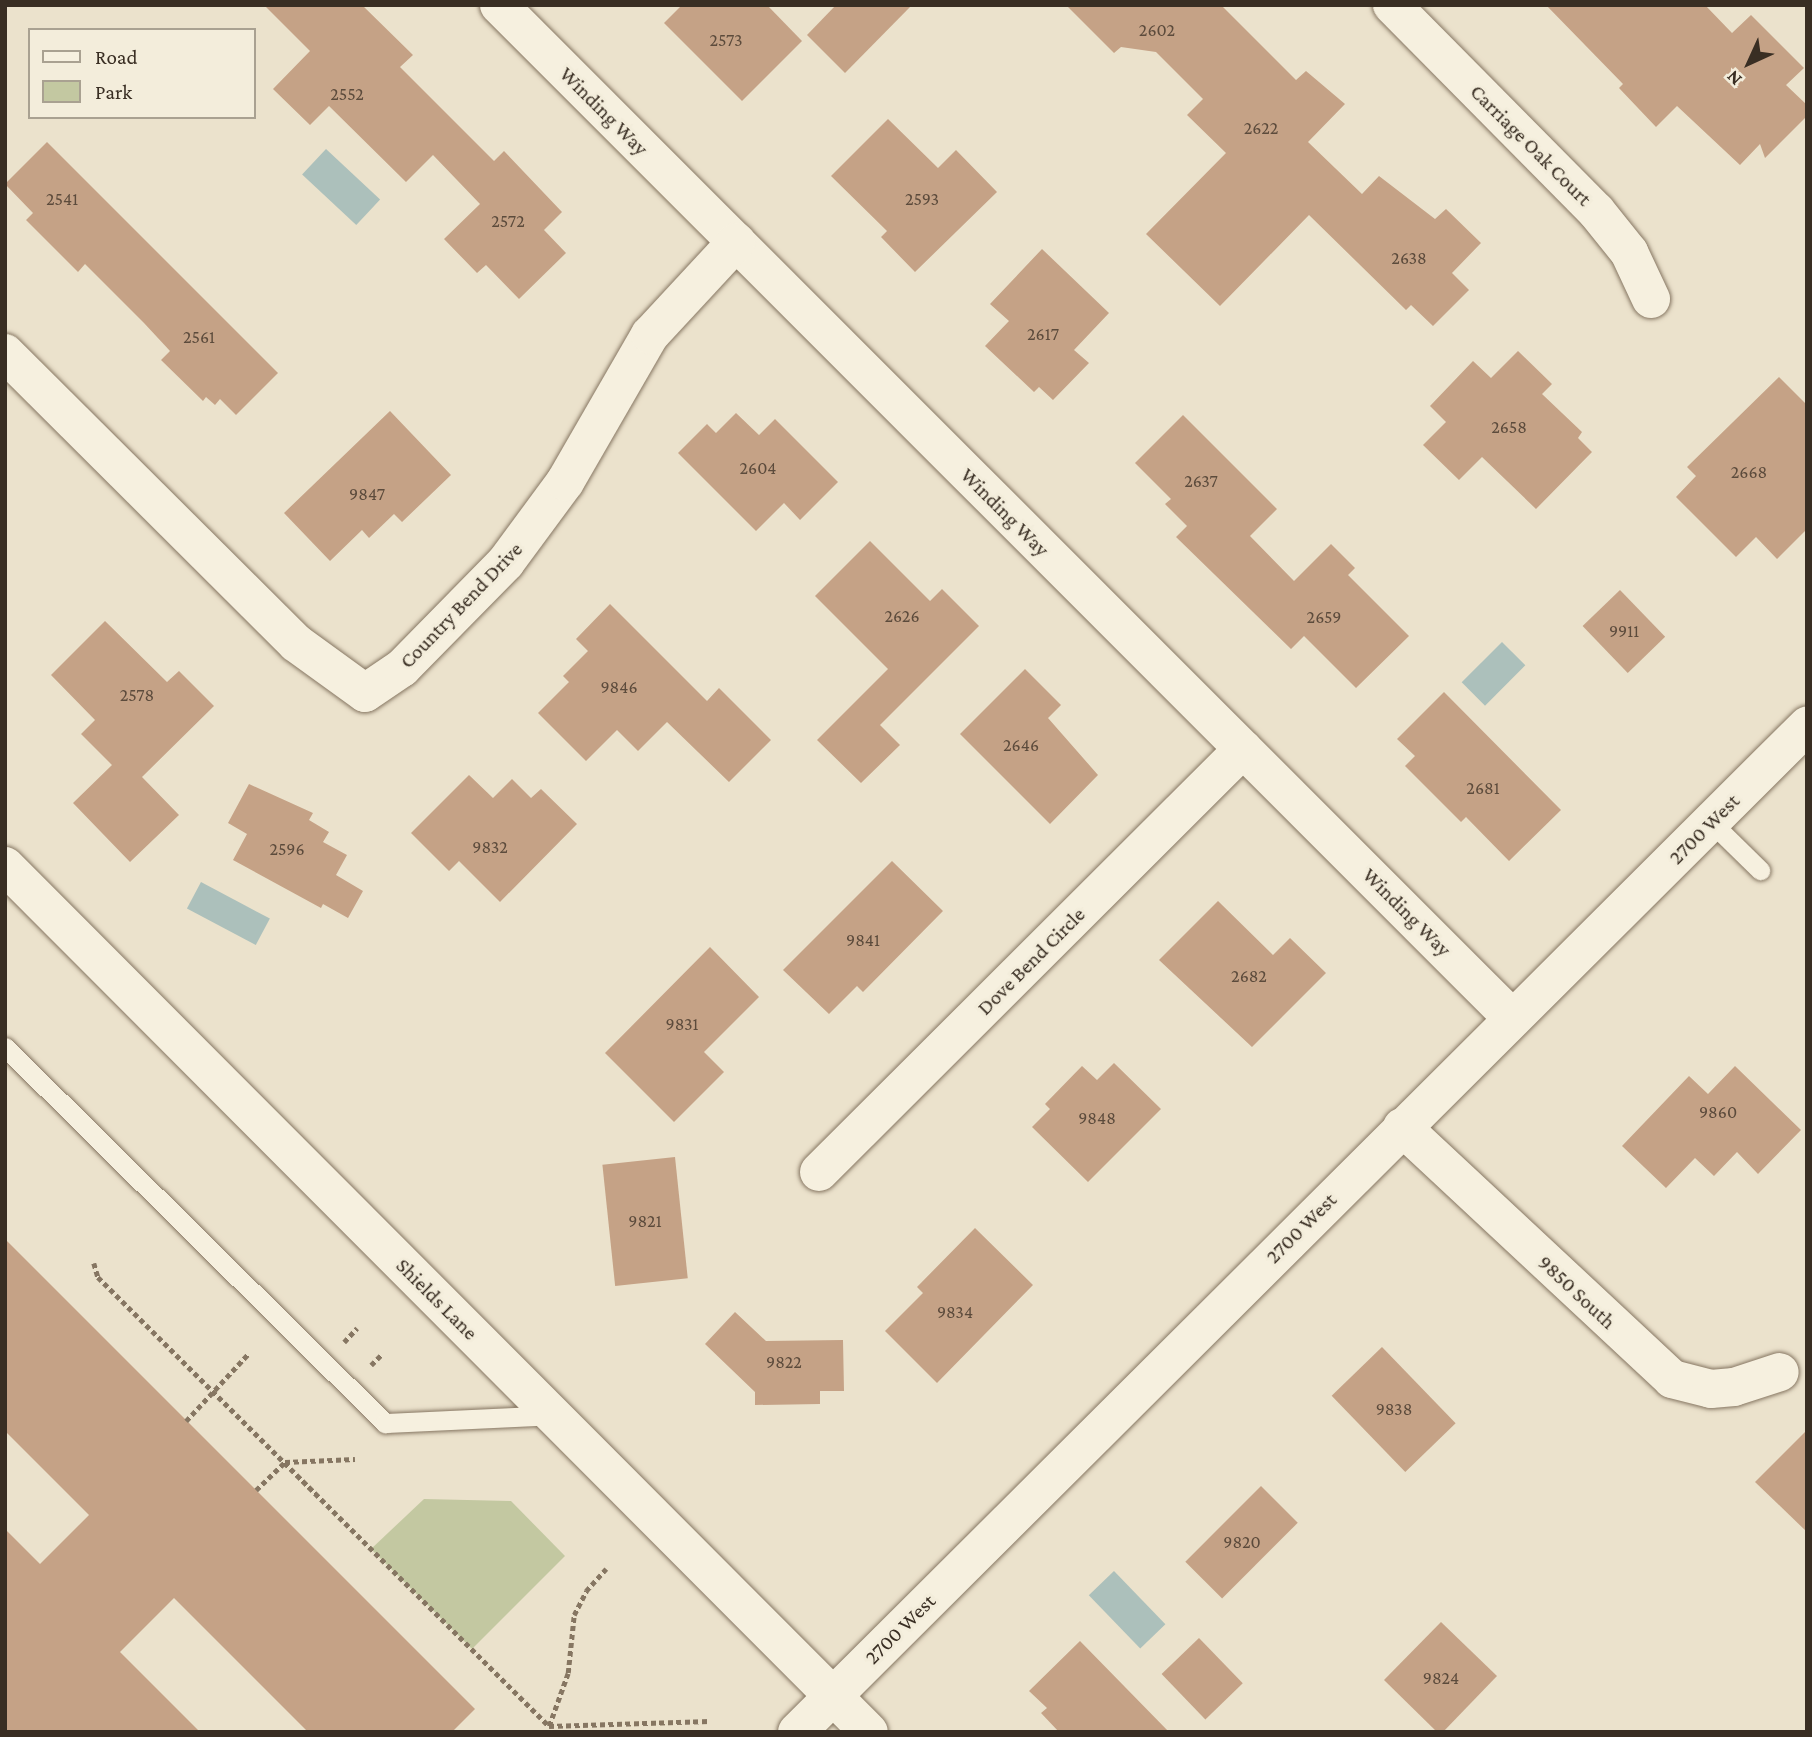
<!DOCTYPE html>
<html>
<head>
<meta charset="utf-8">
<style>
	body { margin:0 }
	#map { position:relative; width:1812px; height:1737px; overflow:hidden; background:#ebe2cc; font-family:"Crimson Pro",serif }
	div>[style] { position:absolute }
	.green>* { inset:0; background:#c3c8a1 }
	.water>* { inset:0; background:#acc0bb; transform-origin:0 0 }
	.building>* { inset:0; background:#c5a286; transform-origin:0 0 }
	.path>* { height:4.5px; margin-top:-2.25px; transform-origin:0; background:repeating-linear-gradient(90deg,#867662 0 5px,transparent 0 8.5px) }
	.roads { filter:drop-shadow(0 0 2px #867662) drop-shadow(0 0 2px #867662) }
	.lane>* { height:19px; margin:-9.5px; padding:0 9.5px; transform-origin:9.5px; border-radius:9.5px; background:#f6f0df }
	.street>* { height:38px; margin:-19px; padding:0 19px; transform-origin:19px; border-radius:19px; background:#f6f0df }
	.secondary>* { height:38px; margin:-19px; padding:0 19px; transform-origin:19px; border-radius:19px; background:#f6f0df }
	span { translate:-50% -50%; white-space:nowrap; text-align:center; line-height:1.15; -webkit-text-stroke:6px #f3eddb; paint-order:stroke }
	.number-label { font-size:18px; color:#5c4b3c }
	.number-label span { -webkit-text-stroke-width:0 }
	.street-label { font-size:21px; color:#392e23 }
	.frame { position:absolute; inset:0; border:7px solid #392e23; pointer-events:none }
	.legend { position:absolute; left:28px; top:28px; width:228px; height:91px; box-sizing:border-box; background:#f3eddb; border:2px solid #a9a191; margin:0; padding:9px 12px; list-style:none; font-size:21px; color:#392e23 }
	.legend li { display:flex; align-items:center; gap:14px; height:35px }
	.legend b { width:35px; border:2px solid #a9a191 }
	.north { position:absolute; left:1714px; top:28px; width:70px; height:70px; -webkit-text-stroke:5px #f3eddb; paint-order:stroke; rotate:225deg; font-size:19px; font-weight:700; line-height:28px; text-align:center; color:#392e23 }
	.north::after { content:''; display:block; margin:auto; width:24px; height:32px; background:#392e23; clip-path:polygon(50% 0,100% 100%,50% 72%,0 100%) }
</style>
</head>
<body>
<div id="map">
	<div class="green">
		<div style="clip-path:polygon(424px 1499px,511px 1501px,565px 1556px,472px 1649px,371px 1549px)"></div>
	</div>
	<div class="water">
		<div style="left:326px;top:149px;width:74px;height:35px;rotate:43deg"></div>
		<div style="left:1502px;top:642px;width:33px;height:57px;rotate:45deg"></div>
		<div style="left:201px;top:882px;width:78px;height:30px;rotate:28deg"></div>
		<div style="left:1114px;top:1571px;width:74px;height:35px;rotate:46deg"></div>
	</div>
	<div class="building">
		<div style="clip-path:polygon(264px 5px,362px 5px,413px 55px,400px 67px,494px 161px,504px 151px,562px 212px,544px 230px,566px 253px,519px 299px,486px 265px,477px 273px,444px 239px,480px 204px,433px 155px,406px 182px,329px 106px,310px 125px,273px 89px,310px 51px)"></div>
		<div style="clip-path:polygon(682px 5px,767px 5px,802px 41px,742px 101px,664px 23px)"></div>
		<div style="clip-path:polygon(836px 5px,912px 5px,845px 73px,807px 35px)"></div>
		<div style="clip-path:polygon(1066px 5px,1221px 5px,1296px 80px,1306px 71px,1345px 104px,1308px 142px,1362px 194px,1379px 176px,1435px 219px,1446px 209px,1481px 243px,1452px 273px,1469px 290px,1433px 326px,1411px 305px,1406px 310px,1309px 215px,1220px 306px,1146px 234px,1226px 153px,1187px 115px,1203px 99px,1156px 52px,1121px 47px,1114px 53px)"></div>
		<div style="clip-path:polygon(1546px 5px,1705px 5px,1732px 33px,1751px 15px,1804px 68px,1786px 85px,1807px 105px,1807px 116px,1765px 158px,1760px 144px,1740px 165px,1677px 106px,1656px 127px,1619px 88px,1623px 84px)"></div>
		<div style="clip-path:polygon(888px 119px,938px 168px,956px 150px,997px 192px,915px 272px,881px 237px,887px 231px,831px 176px)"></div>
		<div style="clip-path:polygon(47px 142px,278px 373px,236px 415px,220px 399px,215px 405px,206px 397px,203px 401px,161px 360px,170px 351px,144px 323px,85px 264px,78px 272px,26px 220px,33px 213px,5px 184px)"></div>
		<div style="clip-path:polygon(1042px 249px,1109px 313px,1074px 350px,1089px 363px,1053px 400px,1039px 387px,1034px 392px,985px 346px,1009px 321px,990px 304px)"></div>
		<div style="clip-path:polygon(1518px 351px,1552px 384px,1542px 394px,1582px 432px,1578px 438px,1592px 452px,1536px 509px,1482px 457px,1459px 480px,1423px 445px,1446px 422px,1430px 406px,1473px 361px,1491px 378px)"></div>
		<div style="clip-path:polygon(1779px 377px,1807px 405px,1807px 529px,1777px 559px,1756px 537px,1736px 557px,1676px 497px,1696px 476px,1687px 467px)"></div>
		<div style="clip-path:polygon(390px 411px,451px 475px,402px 522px,394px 514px,369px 538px,362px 530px,330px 561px,284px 513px)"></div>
		<div style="clip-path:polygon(736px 413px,759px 435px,775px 419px,838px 482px,800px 520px,784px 503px,756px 531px,678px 453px,707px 424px,716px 433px)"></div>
		<div style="clip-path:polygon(1183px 415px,1277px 509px,1250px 536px,1294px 581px,1331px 544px,1355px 568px,1348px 575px,1409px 636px,1356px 688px,1304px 636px,1291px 649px,1176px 537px,1187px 526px,1165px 504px,1171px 499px,1135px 463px)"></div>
		<div style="clip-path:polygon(870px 541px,930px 601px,942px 589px,979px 626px,880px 725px,900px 745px,861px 783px,817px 740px,888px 669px,815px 596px)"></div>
		<div style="left:1620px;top:590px;width:65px;height:52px;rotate:46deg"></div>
		<div style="clip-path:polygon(610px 604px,707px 701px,719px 688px,771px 740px,729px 782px,667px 722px,638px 751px,617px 730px,586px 761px,538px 713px,569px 682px,563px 676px,588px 651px,576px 639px)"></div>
		<div style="clip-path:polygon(105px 621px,167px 682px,179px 671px,214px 706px,142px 777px,179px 815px,130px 862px,73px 803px,112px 765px,81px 734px,95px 720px,51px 675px)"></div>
		<div style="clip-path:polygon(1025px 669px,1061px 705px,1048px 718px,1098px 775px,1050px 824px,960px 734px)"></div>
		<div style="clip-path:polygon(1444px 692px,1561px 810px,1509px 861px,1466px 817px,1461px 822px,1405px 766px,1415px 756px,1397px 739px)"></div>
		<div style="clip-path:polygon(469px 775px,493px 798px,512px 779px,531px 798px,541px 789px,577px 824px,500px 902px,459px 861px,449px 871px,411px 833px)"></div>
		<div style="clip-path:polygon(249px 784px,313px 813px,309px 820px,329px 832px,323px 842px,347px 855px,336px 875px,363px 891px,348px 918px,323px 904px,321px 908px,233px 860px,247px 834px,228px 823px)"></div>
		<div style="clip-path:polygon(892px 861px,943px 911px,863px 992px,857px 986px,829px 1014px,783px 970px)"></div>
		<div style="clip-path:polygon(1218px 901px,1273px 955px,1290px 938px,1326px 973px,1252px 1047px,1159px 960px)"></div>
		<div style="clip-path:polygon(710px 947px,759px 997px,704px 1052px,724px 1072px,674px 1122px,605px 1053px)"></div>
		<div style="clip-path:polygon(1114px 1063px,1161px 1109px,1088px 1182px,1032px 1127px,1050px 1109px,1045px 1104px,1082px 1066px,1097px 1080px)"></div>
		<div style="clip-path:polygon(1735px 1066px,1801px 1130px,1758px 1174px,1737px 1152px,1714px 1176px,1695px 1158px,1666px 1188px,1622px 1146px,1689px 1076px,1708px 1094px)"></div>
		<div style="left:675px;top:1157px;width:122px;height:73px;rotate:84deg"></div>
		<div style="clip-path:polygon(975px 1228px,1033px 1285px,937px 1383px,885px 1331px,923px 1293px,917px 1287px)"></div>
		<div style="clip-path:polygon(5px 1239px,475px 1709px,452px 1732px,308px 1732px,174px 1598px,120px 1652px,200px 1732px,5px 1732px,5px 1529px,40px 1564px,89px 1515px,5px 1431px)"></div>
		<div style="clip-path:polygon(735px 1312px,766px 1341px,843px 1340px,844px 1391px,820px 1391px,820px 1404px,755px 1405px,755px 1392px,705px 1344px)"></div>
		<div style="left:1382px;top:1347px;width:106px;height:70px;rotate:46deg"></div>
		<div style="clip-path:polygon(1807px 1430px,1807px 1532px,1755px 1482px)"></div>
		<div style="left:1261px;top:1486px;width:52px;height:107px;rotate:45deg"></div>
		<div style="clip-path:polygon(1441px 1622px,1497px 1676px,1443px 1732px,1437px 1732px,1384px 1680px)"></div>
		<div style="left:1199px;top:1638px;width:63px;height:52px;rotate:46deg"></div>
		<div style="clip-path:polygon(1080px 1641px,1169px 1732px,1059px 1732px,1041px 1713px,1047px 1708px,1029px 1691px)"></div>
	</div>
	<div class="path">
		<div style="left:94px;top:1263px;width:15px;rotate:74deg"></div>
		<div style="left:98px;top:1277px;width:636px;rotate:44.87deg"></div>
		<div style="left:549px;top:1726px;width:161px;rotate:-1.8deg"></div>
		<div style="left:344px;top:1342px;width:19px;rotate:-47deg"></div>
		<div style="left:371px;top:1365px;width:14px;rotate:-45deg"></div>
		<div style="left:186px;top:1421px;width:93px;rotate:-47.2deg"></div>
		<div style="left:256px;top:1490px;width:40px;rotate:-44deg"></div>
		<div style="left:285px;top:1462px;width:70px;rotate:-2.5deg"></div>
		<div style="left:549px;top:1726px;width:56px;rotate:-70.3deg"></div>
		<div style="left:568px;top:1673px;width:58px;rotate:-84.1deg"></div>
		<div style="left:574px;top:1615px;width:27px;rotate:-63deg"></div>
		<div style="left:586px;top:1591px;width:30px;rotate:-48deg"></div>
	</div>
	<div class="roads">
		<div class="lane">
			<div style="left:1711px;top:822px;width:69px;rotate:44.4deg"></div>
			<div style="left:5px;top:1047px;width:535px;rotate:44.7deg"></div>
			<div style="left:385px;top:1423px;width:168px;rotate:-2.7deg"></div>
		</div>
		<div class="street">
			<div style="left:499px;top:5px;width:1433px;rotate:45deg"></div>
			<div style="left:1392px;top:5px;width:290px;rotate:45.3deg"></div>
			<div style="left:1596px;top:211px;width:53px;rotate:51.2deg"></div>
			<div style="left:1629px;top:252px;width:52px;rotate:64.9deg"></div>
			<div style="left:5px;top:353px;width:411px;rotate:44.9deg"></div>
			<div style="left:296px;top:643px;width:85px;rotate:35.9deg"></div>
			<div style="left:365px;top:693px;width:45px;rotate:-34deg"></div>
			<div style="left:402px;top:668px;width:148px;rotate:-45.5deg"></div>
			<div style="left:506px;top:562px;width:99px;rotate:-53.6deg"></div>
			<div style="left:565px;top:482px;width:170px;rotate:-60deg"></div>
			<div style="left:650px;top:335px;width:127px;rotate:-47.2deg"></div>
			<div style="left:1402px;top:1127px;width:369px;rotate:43deg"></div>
			<div style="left:1672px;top:1379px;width:40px;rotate:14.4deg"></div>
			<div style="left:1711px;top:1389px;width:23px;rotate:-5deg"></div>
			<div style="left:1734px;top:1387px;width:48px;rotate:-18.1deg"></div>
			<div style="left:819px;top:1172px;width:599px;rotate:-44.93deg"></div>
		</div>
		<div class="secondary">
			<div style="left:5px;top:866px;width:1223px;rotate:45.07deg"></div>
			<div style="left:797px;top:1732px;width:1426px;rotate:-44.89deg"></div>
		</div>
	</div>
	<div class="number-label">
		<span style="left:1157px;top:30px">2602</span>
		<span style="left:726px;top:40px">2573</span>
		<span style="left:347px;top:94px">2552</span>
		<span style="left:1261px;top:128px">2622</span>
		<span style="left:62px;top:199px">2541</span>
		<span style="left:922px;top:199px">2593</span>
		<span style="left:508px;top:221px">2572</span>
		<span style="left:1409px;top:258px">2638</span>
		<span style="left:1043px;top:334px">2617</span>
		<span style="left:199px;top:337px">2561</span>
		<span style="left:1509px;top:427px">2658</span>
		<span style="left:758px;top:468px">2604</span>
		<span style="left:1749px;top:472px">2668</span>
		<span style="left:1201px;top:481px">2637</span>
		<span style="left:367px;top:494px">9847</span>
		<span style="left:902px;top:616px">2626</span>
		<span style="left:1324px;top:617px">2659</span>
		<span style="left:1624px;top:631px">9911</span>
		<span style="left:619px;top:687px">9846</span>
		<span style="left:137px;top:695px">2578</span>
		<span style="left:1021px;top:745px">2646</span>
		<span style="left:1483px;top:788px">2681</span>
		<span style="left:490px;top:847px">9832</span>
		<span style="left:287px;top:849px">2596</span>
		<span style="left:863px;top:940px">9841</span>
		<span style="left:1249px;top:976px">2682</span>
		<span style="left:682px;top:1024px">9831</span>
		<span style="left:1718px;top:1112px">9860</span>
		<span style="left:1097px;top:1118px">9848</span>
		<span style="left:645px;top:1221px">9821</span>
		<span style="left:955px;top:1312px">9834</span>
		<span style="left:784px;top:1362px">9822</span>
		<span style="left:1394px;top:1409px">9838</span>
		<span style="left:1242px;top:1542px">9820</span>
		<span style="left:1441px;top:1678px">9824</span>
	</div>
	<div class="street-label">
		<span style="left:604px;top:111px;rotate:45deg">Winding Way</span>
		<span style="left:1531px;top:145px;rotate:45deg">Carriage Oak Court</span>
		<span style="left:1005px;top:512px;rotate:45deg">Winding Way</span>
		<span style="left:461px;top:605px;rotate:-46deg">Country Bend Drive</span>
		<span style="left:1704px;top:829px;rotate:-45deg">2700 West</span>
		<span style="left:1407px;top:912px;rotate:45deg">Winding Way</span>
		<span style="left:1031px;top:961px;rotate:-45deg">Dove Bend Circle</span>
		<span style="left:1301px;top:1228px;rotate:-45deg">2700 West</span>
		<span style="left:1577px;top:1292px;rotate:43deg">9850 South</span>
		<span style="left:437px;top:1299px;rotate:45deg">Shields Lane</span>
		<span style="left:900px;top:1629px;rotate:-45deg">2700 West</span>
	</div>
	<div class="frame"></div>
	<ul class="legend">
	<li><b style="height:9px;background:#f6f0df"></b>Road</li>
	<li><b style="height:19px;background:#c3c8a1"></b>Park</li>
	</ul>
	<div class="north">N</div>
</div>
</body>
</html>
